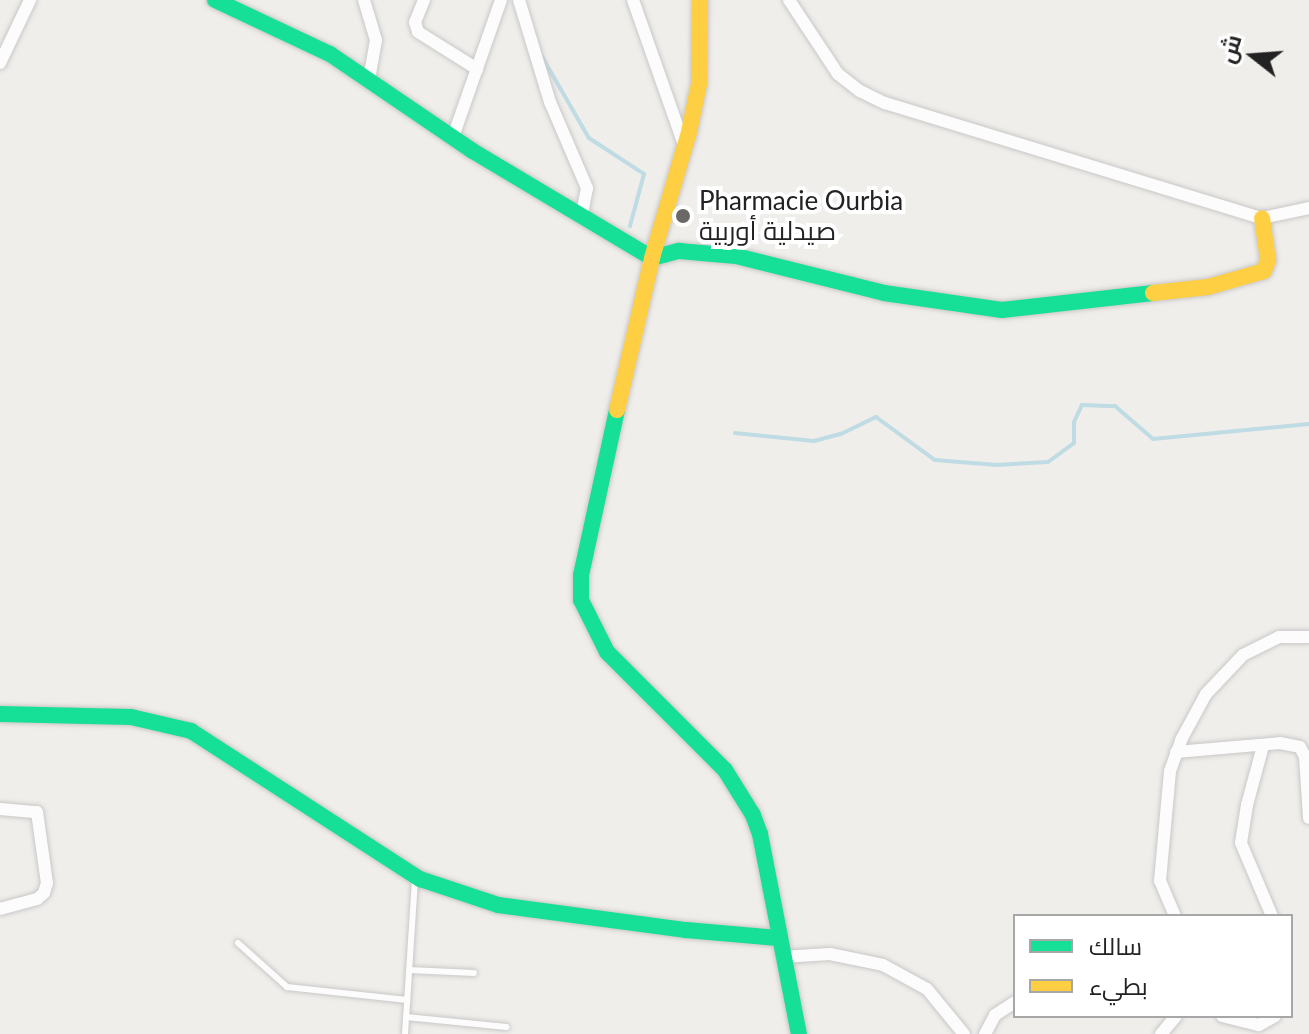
<!DOCTYPE html>
<html>
<head>
<meta charset="utf-8">
<style>
	body { margin:0 }
	#map { position:relative; width:1309px; height:1034px; overflow:hidden; background:#f0eeeb; font-family:Lato,Cairo,sans-serif }
	div>[style] { position:absolute }
	.stream>* { height:4px; margin:-2px; padding:0 2px; transform-origin:2px; border-radius:2px; background:#bfdbe3 }
	.roads { filter:drop-shadow(0 0 2px #c9c8c7) drop-shadow(0 0 2px #c9c8c7) }
	.lane>* { height:6px; margin:-3px; padding:0 3px; transform-origin:3px; border-radius:3px; background:#fdfcfc }
	.street>* { height:12px; margin:-6px; padding:0 6px; transform-origin:6px; border-radius:6px; background:#fdfcfc }
	.fast>* { height:16px; margin:-8px; padding:0 8px; transform-origin:8px; border-radius:8px; background:#16e098 }
	.slow>* { height:16px; margin:-8px; padding:0 8px; transform-origin:8px; border-radius:8px; background:#ffcf43 }
	.dots>* { width:22px; height:22px; translate:-50% -50%; box-sizing:border-box; border:4px solid #fff; border-radius:50% }
	span { translate:-50% -50%; white-space:nowrap; text-align:center; line-height:1.15; -webkit-text-stroke:8px #fff; paint-order:stroke }
	.poi-label { font-size:26px; color:#222 }
	.left { translate:0 -50%; text-align:left }
	.legend { position:absolute; left:1013px; top:914px; width:280px; height:104px; box-sizing:border-box; background:#fff; border:2px solid #a7a7a7; margin:0; padding:10px 14px; list-style:none; font-size:24px; color:#222 }
	.legend li { display:flex; align-items:center; gap:16px; height:40px }
	.legend b { width:40px; border:2px solid #a7a7a7 }
	.north { position:absolute; left:1213px; top:16px; width:80px; height:80px; -webkit-text-stroke:6px #fff; paint-order:stroke; rotate:287deg; font-size:22px; font-weight:700; line-height:32px; text-align:center; color:#222 }
	.north::after { content:''; display:block; margin:auto; width:28px; height:36px; background:#222; clip-path:polygon(50% 0,100% 100%,50% 72%,0 100%) }
</style>
</head>
<body>
<div id="map">
	<div class="stream">
		<div style="left:541px;top:55px;width:96px;rotate:60deg"></div>
		<div style="left:589px;top:138px;width:66px;rotate:33.2deg"></div>
		<div style="left:644px;top:174px;width:54px;rotate:105.1deg"></div>
		<div style="left:735px;top:433px;width:79px;rotate:5.8deg"></div>
		<div style="left:814px;top:441px;width:28px;rotate:-15deg"></div>
		<div style="left:841px;top:434px;width:39px;rotate:-26deg"></div>
		<div style="left:876px;top:417px;width:73px;rotate:36.1deg"></div>
		<div style="left:935px;top:460px;width:62px;rotate:4.6deg"></div>
		<div style="left:997px;top:465px;width:51px;rotate:-3.4deg"></div>
		<div style="left:1048px;top:462px;width:32px;rotate:-36deg"></div>
		<div style="left:1074px;top:443px;width:21px;rotate:-90deg"></div>
		<div style="left:1074px;top:422px;width:19px;rotate:-65deg"></div>
		<div style="left:1082px;top:405px;width:33px;rotate:2deg"></div>
		<div style="left:1115px;top:406px;width:50px;rotate:41deg"></div>
		<div style="left:1153px;top:439px;width:157px;rotate:-5.5deg"></div>
	</div>
	<div class="roads">
		<div class="lane">
			<div style="left:238px;top:943px;width:66px;rotate:41.9deg"></div>
			<div style="left:287px;top:987px;width:121px;rotate:6.2deg"></div>
			<div style="left:409px;top:970px;width:65px;rotate:2.6deg"></div>
			<div style="left:406px;top:1017px;width:101px;rotate:5.7deg"></div>
			<div style="left:405px;top:1034px;width:156px;rotate:-86.3deg"></div>
		</div>
		<div class="street">
			<div style="left:364px;top:0;width:42px;rotate:73.3deg"></div>
			<div style="left:376px;top:40px;width:39px;rotate:100deg"></div>
			<div style="left:424px;top:0;width:24px;rotate:112deg"></div>
			<div style="left:415px;top:22px;width:10px;rotate:73deg"></div>
			<div style="left:418px;top:32px;width:70px;rotate:32.1deg"></div>
			<div style="left:519px;top:0;width:107px;rotate:73.1deg"></div>
			<div style="left:550px;top:102px;width:94px;rotate:66.7deg"></div>
			<div style="left:587px;top:188px;width:26px;rotate:101deg"></div>
			<div style="left:633px;top:0;width:157px;rotate:70.6deg"></div>
			<div style="left:789px;top:0;width:89px;rotate:56.5deg"></div>
			<div style="left:838px;top:74px;width:28px;rotate:38deg"></div>
			<div style="left:860px;top:91px;width:28px;rotate:26deg"></div>
			<div style="left:885px;top:103px;width:394px;rotate:17deg"></div>
			<div style="left:1262px;top:218px;width:48px;rotate:-12deg"></div>
			<div style="left:0;top:63px;width:70px;rotate:-64.5deg"></div>
			<div style="left:453px;top:137px;width:145px;rotate:-70.7deg"></div>
			<div style="left:1263px;top:746px;width:61px;rotate:105.2deg"></div>
			<div style="left:1247px;top:805px;width:38px;rotate:99deg"></div>
			<div style="left:1241px;top:843px;width:79px;rotate:67deg"></div>
			<div style="left:1176px;top:752px;width:104px;rotate:-4.9deg"></div>
			<div style="left:1280px;top:743px;width:20px;rotate:11deg"></div>
			<div style="left:1300px;top:747px;width:11px;rotate:63deg"></div>
			<div style="left:1305px;top:757px;width:61px;rotate:86.2deg"></div>
			<div style="left:0;top:809px;width:37px;rotate:5deg"></div>
			<div style="left:37px;top:812px;width:72px;rotate:82deg"></div>
			<div style="left:47px;top:883px;width:10px;rotate:107deg"></div>
			<div style="left:44px;top:893px;width:9px;rotate:139deg"></div>
			<div style="left:37px;top:899px;width:38px;rotate:165deg"></div>
			<div style="left:1175px;top:916px;width:38px;rotate:-113deg"></div>
			<div style="left:1160px;top:881px;width:110px;rotate:-84.8deg"></div>
			<div style="left:1170px;top:771px;width:33px;rotate:-70deg"></div>
			<div style="left:1181px;top:740px;width:52px;rotate:-61.5deg"></div>
			<div style="left:1206px;top:694px;width:54px;rotate:-46.5deg"></div>
			<div style="left:1243px;top:655px;width:40px;rotate:-26.6deg"></div>
			<div style="left:1279px;top:637px;width:30px"></div>
			<div style="left:782px;top:957px;width:48px;rotate:-3.6deg"></div>
			<div style="left:830px;top:954px;width:54px;rotate:11.7deg"></div>
			<div style="left:883px;top:965px;width:50px;rotate:28.6deg"></div>
			<div style="left:927px;top:989px;width:58px;rotate:50.6deg"></div>
			<div style="left:1222px;top:1016px;width:38px;rotate:14deg"></div>
			<div style="left:1259px;top:1025px;width:18px;rotate:-29deg"></div>
			<div style="left:985px;top:1034px;width:21px;rotate:-62deg"></div>
			<div style="left:995px;top:1015px;width:24px;rotate:-33deg"></div>
			<div style="left:1161px;top:1034px;width:23px;rotate:-50deg"></div>
		</div>
		<div class="fast">
			<div style="left:215px;top:0;width:127px;rotate:25.2deg"></div>
			<div style="left:330px;top:54px;width:171px;rotate:34.2deg"></div>
			<div style="left:471px;top:150px;width:211px;rotate:30.8deg"></div>
			<div style="left:652px;top:258px;width:28px;rotate:-15deg"></div>
			<div style="left:679px;top:251px;width:57px;rotate:5deg"></div>
			<div style="left:736px;top:256px;width:153px;rotate:14deg"></div>
			<div style="left:884px;top:293px;width:119px;rotate:8.2deg"></div>
			<div style="left:1002px;top:310px;width:152px;rotate:-6.4deg"></div>
			<div style="left:617px;top:410px;width:169px;rotate:102.3deg"></div>
			<div style="left:581px;top:575px;width:25px;rotate:90deg"></div>
			<div style="left:581px;top:600px;width:58px;rotate:63.4deg"></div>
			<div style="left:607px;top:652px;width:167px;rotate:45deg"></div>
			<div style="left:725px;top:770px;width:53px;rotate:58.1deg"></div>
			<div style="left:753px;top:815px;width:20px;rotate:70deg"></div>
			<div style="left:760px;top:834px;width:204px;rotate:79deg"></div>
			<div style="left:0;top:714px;width:131px;rotate:1.3deg"></div>
			<div style="left:131px;top:717px;width:62px;rotate:13.1deg"></div>
			<div style="left:191px;top:731px;width:273px;rotate:32.9deg"></div>
			<div style="left:420px;top:879px;width:82px;rotate:18.4deg"></div>
			<div style="left:498px;top:905px;width:190px;rotate:7.6deg"></div>
			<div style="left:686px;top:930px;width:92px;rotate:5deg"></div>
		</div>
		<div class="slow">
			<div style="left:1153px;top:293px;width:55px;rotate:-6.2deg"></div>
			<div style="left:1208px;top:287px;width:58px;rotate:-15.9deg"></div>
			<div style="left:1264px;top:271px;width:12px;rotate:-70deg"></div>
			<div style="left:1268px;top:260px;width:42px;rotate:-98.1deg"></div>
			<div style="left:617px;top:410px;width:156px;rotate:-77deg"></div>
			<div style="left:652px;top:258px;width:131px;rotate:-73.6deg"></div>
			<div style="left:689px;top:132px;width:49px;rotate:-78.2deg"></div>
			<div style="left:699px;top:84px;width:84px;rotate:-89.3deg"></div>
		</div>
	</div>
	<div class="dots">
		<div style="left:683px;top:216px;background:#6a6968"></div>
	</div>
	<div class="poi-label">
		<span class="left" style="left:699px;top:216px">Pharmacie Ourbia<br>صيدلية أوربية</span>
	</div>
	<ul class="legend">
	<li><b style="height:10px;background:#16e098"></b>سالك</li>
	<li><b style="height:10px;background:#ffcf43"></b>بطيء</li>
	</ul>
	<div class="north">ش</div>
</div>
</body>
</html>
